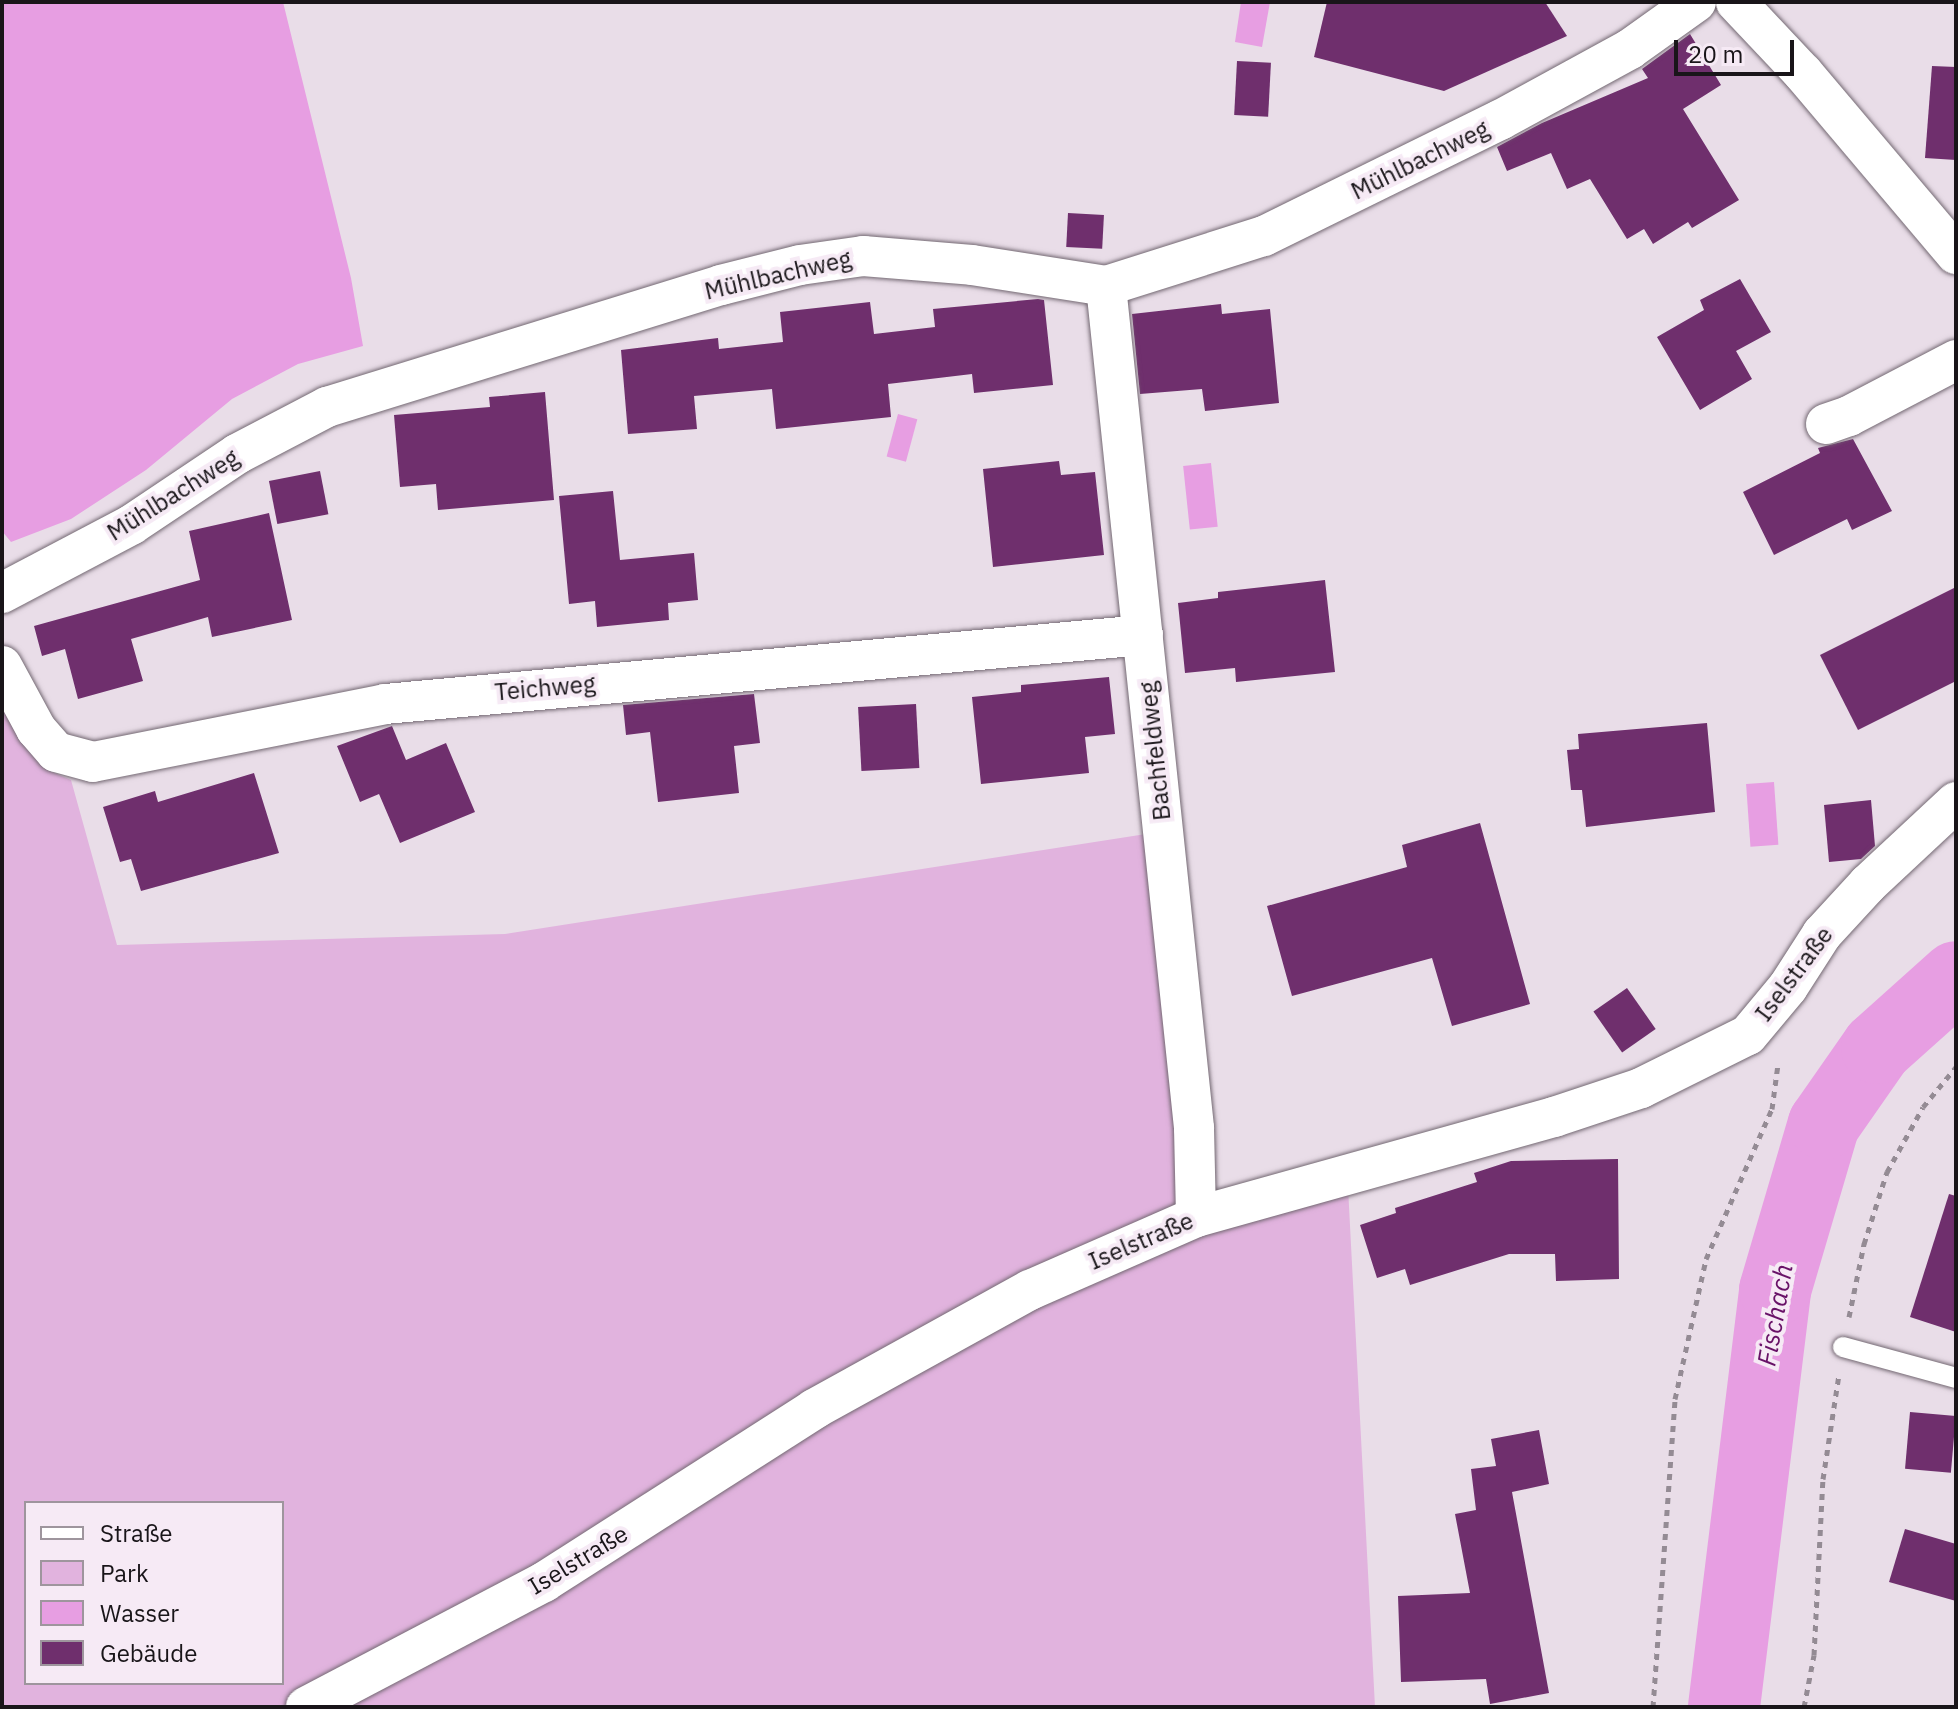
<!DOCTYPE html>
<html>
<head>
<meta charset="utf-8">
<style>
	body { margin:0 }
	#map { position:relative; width:1958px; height:1709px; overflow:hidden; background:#e9dde8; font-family:"IBM Plex Sans",sans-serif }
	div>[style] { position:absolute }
	.green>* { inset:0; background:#e1b3de }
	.water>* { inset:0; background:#e79ee2; transform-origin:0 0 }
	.river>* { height:72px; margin:-36px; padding:0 36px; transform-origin:36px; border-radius:36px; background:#e79ee2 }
	.building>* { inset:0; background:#6f2f6d; transform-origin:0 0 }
	.path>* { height:5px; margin-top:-2.5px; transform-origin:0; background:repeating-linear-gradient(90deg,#948b94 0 6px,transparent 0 12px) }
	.roads { filter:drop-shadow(0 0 2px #736872) drop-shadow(0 0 2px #736872) }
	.lane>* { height:20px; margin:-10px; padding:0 10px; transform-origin:10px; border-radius:10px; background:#fff }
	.street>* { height:40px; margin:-20px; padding:0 20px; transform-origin:20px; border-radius:20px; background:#fff }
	span { translate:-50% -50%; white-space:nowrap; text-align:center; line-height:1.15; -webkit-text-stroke:8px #f6eaf5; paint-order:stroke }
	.street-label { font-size:24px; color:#191519 }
	.water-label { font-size:26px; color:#681267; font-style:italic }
	.frame { position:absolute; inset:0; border:4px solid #191519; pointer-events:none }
	.legend { position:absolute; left:24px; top:1501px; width:260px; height:184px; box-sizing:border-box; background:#f6eaf5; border:2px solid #9e959d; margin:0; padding:10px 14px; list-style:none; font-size:24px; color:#191519 }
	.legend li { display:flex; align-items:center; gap:16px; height:40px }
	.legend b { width:40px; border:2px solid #9e959d }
	.scale { position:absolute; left:1674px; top:40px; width:120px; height:36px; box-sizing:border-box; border:4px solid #191519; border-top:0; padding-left:10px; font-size:24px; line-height:28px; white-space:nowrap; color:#191519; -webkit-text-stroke:6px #f6eaf5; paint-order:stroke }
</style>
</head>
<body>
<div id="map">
	<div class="green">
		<div style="clip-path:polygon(evenodd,2px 688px,20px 735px,45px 769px,71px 780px,117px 945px,505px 934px,1146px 834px,1179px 1168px,1182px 1241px,1348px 1187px,1375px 1707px,2px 1707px,2px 688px,26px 1503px,282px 1503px,282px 1683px,26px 1683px,26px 1503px)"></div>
	</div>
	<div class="water">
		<div style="clip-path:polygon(2px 2px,283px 2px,351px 278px,363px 346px,298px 364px,232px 399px,146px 470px,71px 519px,11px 542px,2px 531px)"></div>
		<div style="clip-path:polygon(1241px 2px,1270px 2px,1262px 47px,1235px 42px)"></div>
		<div style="left:898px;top:414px;width:20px;height:44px;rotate:15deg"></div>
		<div style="left:1211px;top:463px;width:64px;height:28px;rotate:84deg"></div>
		<div style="left:1774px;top:782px;width:63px;height:28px;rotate:86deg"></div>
	</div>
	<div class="river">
		<div style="left:1724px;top:1707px;width:420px;rotate:-83deg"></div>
		<div style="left:1775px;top:1290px;width:173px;rotate:-73.6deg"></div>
		<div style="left:1824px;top:1124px;width:93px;rotate:-55.1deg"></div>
		<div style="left:1877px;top:1048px;width:106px;rotate:-41.9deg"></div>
	</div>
	<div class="building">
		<div style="clip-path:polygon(1327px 2px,1545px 2px,1567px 36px,1444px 91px,1314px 57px)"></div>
		<div style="clip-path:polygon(1690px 34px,1721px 85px,1683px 109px,1739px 200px,1692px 228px,1688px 222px,1653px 244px,1644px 229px,1627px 239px,1590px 179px,1567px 189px,1551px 153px,1507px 171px,1497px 147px,1542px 123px,1648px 78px,1642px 69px)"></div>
		<div style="left:1237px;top:61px;width:34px;height:54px;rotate:3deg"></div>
		<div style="clip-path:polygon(1932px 66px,1956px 67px,1956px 160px,1925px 158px)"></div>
		<div style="left:1068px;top:213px;width:36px;height:34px;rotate:3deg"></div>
		<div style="clip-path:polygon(1740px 279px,1771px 332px,1736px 351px,1752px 379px,1700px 410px,1657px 337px,1704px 310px,1700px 300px)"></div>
		<div style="clip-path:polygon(1038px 299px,1044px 300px,1053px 385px,974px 393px,972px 374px,888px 384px,891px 417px,776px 429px,772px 389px,694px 396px,697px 429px,628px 434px,621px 350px,718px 338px,719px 349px,783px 342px,780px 312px,870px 302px,874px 334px,935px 327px,933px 309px)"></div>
		<div style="clip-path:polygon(1221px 304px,1222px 314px,1270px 309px,1279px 403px,1205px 411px,1202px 389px,1140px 394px,1132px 314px)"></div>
		<div style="clip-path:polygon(545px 392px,554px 500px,438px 510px,436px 484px,400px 487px,394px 415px,490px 407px,489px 397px)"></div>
		<div style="clip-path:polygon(1853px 439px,1892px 511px,1852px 530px,1847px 519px,1774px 555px,1743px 492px,1820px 453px,1818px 448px)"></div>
		<div style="clip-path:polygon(1059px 461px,1061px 475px,1095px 472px,1104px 555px,993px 567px,983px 469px)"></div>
		<div style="left:320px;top:471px;width:44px;height:52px;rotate:79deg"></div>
		<div style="clip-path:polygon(613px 491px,620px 560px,694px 553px,698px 600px,668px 603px,669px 620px,597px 627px,595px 601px,569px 604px,559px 496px)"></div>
		<div style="clip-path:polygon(269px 513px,292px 620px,212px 637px,208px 617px,131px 639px,143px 681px,78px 699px,65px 649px,42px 656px,34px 626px,200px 580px,189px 531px)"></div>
		<div style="clip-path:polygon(1325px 580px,1335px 672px,1236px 682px,1235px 668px,1185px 673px,1178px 603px,1218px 598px,1218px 592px)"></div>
		<div style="clip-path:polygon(1956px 587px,1956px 681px,1858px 730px,1820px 655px)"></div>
		<div style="clip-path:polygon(1109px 677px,1115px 734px,1085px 737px,1089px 773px,981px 784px,972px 697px,1021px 692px,1021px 685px)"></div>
		<div style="clip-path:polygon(754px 694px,760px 743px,734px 746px,739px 793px,658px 802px,650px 732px,626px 735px,623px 705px)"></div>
		<div style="left:916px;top:704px;width:64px;height:58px;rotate:87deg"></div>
		<div style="clip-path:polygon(1707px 723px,1715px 812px,1586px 827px,1582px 790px,1571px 790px,1567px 750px,1579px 749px,1578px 734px)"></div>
		<div style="clip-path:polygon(392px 726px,406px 760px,446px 743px,475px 812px,400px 843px,379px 794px,360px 802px,337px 746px)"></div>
		<div style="clip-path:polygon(254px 773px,279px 853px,141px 891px,131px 859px,120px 862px,103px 807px,155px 791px,158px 802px)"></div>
		<div style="clip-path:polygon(1871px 800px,1875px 846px,1861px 859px,1829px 862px,1824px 805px)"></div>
		<div style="clip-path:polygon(1480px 823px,1530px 1004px,1452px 1026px,1432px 958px,1292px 996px,1267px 906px,1407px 867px,1402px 845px)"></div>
		<div style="left:1627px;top:988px;width:50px;height:41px;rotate:55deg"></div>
		<div style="clip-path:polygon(1618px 1159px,1619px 1279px,1556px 1281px,1555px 1254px,1509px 1254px,1410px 1285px,1405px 1269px,1377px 1278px,1360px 1225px,1396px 1213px,1395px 1208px,1477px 1182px,1474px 1173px,1511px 1161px)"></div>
		<div style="clip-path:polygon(1949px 1194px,1956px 1196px,1956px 1332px,1910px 1317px)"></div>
		<div style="left:1910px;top:1412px;width:46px;height:57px;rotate:5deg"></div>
		<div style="clip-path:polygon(1539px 1430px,1549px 1484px,1512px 1492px,1549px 1693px,1490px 1704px,1486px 1679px,1401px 1682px,1398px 1596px,1470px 1593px,1455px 1514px,1476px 1510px,1471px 1469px,1496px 1466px,1491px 1439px)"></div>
		<div style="clip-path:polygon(1905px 1529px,1956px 1544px,1956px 1601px,1889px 1582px)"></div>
	</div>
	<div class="path">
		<div style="left:1849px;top:1317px;width:75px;rotate:-78.4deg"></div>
		<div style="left:1864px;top:1244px;width:76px;rotate:-72.3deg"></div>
		<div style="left:1887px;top:1172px;width:74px;rotate:-61deg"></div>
		<div style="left:1923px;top:1107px;width:52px;rotate:-50.5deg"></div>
		<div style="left:1653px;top:1707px;width:309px;rotate:-85.9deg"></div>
		<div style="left:1675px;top:1399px;width:143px;rotate:-77.5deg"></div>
		<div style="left:1706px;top:1259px;width:164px;rotate:-66.3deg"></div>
		<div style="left:1772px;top:1109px;width:45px;rotate:-82.4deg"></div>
		<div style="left:1804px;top:1707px;width:53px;rotate:-79.1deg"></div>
		<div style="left:1814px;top:1655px;width:176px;rotate:-87.1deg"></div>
		<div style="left:1823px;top:1479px;width:106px;rotate:-81.3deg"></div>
	</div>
	<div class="roads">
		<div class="lane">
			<div style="left:1843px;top:1347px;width:117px;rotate:15.3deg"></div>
		</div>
		<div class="street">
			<div style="left:1736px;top:2px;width:98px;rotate:46.7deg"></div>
			<div style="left:1803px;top:73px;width:237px;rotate:49.8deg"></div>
			<div style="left:1106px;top:286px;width:847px;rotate:84.03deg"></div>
			<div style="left:1194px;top:1128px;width:89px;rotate:88.7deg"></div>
			<div style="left:1826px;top:424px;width:24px;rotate:-19deg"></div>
			<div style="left:1849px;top:416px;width:121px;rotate:-27.6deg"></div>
			<div style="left:2px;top:593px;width:146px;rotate:-27.8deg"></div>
			<div style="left:131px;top:525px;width:128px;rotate:-33.8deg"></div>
			<div style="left:237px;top:454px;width:102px;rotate:-27.6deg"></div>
			<div style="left:327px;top:407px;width:412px;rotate:-17.2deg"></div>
			<div style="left:721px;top:285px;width:81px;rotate:-14.2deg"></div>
			<div style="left:800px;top:265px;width:64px;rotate:-8.1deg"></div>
			<div style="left:863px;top:256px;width:109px;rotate:4.7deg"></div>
			<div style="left:972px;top:265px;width:136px;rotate:8.9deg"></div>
			<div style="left:1106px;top:286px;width:166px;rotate:-17.6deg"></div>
			<div style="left:1264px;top:236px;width:263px;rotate:-26.2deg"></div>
			<div style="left:1500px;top:120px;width:148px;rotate:-28.6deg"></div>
			<div style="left:1630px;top:49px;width:81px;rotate:-35.5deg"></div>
			<div style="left:2px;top:666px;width:72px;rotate:61.6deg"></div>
			<div style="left:36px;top:729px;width:30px;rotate:49deg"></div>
			<div style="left:56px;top:752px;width:38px;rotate:15deg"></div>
			<div style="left:93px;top:762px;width:298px;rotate:-11.2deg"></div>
			<div style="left:385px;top:704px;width:761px;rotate:-5.2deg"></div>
			<div style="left:306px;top:1707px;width:269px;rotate:-27.7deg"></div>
			<div style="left:544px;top:1582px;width:321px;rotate:-32.6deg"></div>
			<div style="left:814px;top:1409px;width:247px;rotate:-28.9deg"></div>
			<div style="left:1030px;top:1290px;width:181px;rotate:-23.7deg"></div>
			<div style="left:1196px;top:1217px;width:372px;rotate:-15.6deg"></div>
			<div style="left:1554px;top:1117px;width:92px;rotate:-18.4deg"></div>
			<div style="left:1641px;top:1088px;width:119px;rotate:-26.4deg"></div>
			<div style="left:1748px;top:1035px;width:62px;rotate:-50.2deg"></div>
			<div style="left:1788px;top:987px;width:63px;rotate:-57.3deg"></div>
			<div style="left:1822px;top:934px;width:68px;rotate:-47.4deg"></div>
			<div style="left:1868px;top:884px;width:120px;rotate:-43deg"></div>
		</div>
	</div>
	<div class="street-label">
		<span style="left:1420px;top:160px;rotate:-26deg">Mühlbachweg</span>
		<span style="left:778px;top:275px;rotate:-13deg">Mühlbachweg</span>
		<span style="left:173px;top:495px;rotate:-32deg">Mühlbachweg</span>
		<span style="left:545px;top:688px;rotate:-5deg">Teichweg</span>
		<span style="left:1155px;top:751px;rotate:-96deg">Bachfeldweg</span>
		<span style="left:1794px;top:974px;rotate:-53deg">Iselstraße</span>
		<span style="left:1141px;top:1241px;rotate:-23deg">Iselstraße</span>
		<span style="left:578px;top:1560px;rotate:-31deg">Iselstraße</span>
	</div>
	<div class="water-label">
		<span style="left:1775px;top:1315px;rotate:-80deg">Fischach</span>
	</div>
	<div class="frame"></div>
	<ul class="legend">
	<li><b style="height:10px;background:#fff"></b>Straße</li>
	<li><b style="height:22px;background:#e1b3de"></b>Park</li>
	<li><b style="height:22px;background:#e79ee2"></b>Wasser</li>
	<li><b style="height:22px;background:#6f2f6d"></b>Gebäude</li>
	</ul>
	<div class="scale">20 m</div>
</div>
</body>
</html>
